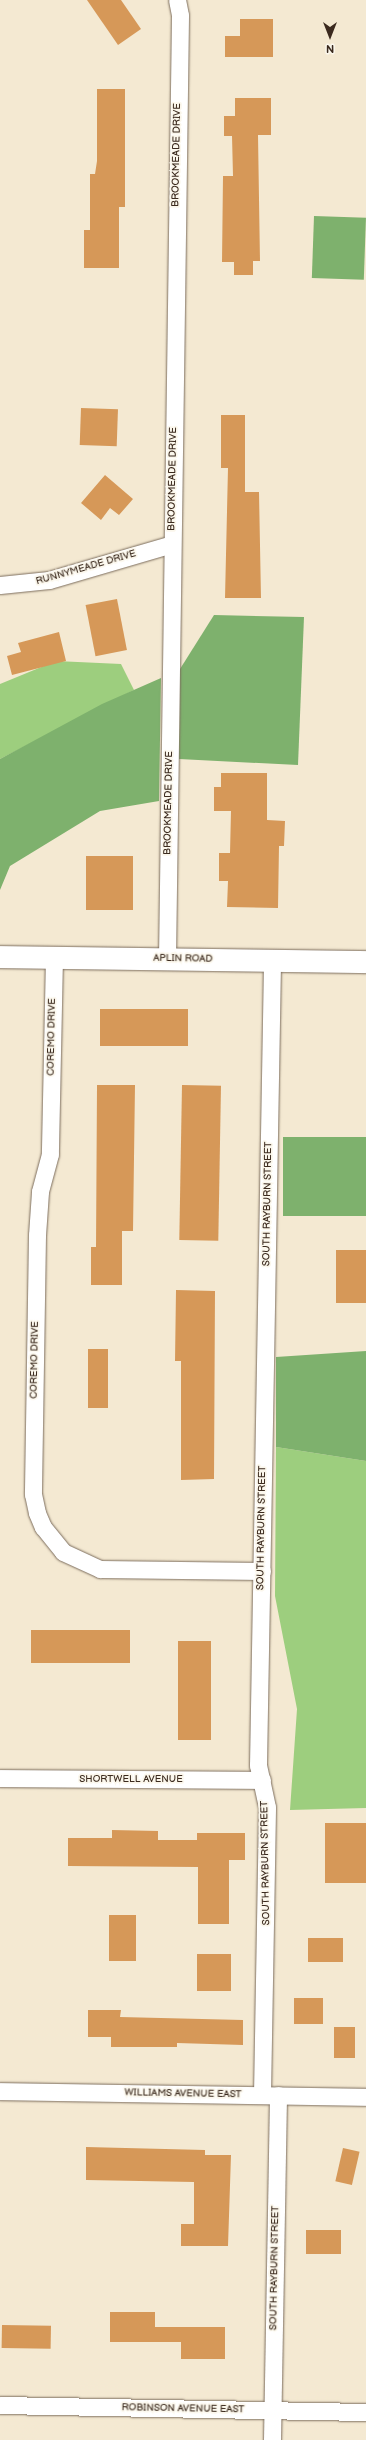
<!DOCTYPE html>
<html>
<head>
<meta charset="utf-8">
<style>
	body { margin:0 }
	#map { position:relative; width:366px; height:2440px; overflow:hidden; background:#f4e9d2; font-family:"Balsamiq Sans",sans-serif }
	div>[style] { position:absolute }
	.green>* { inset:0; background:#9dce7e }
	.forest>* { inset:0; background:#7eb16d; transform-origin:0 0 }
	.building>* { inset:0; background:#d69858; transform-origin:0 0 }
	.roads { filter:drop-shadow(0 0 1px #7c6d5d) drop-shadow(0 0 1px #7c6d5d) }
	.street>* { height:17px; margin:-8.5px; padding:0 8.5px; transform-origin:8.5px; border-radius:8.5px; background:#fff }
	.secondary>* { height:22px; margin:-11px; padding:0 11px; transform-origin:11px; border-radius:11px; background:#fff }
	span { translate:-50% -50%; white-space:nowrap; text-align:center; line-height:1.15; -webkit-text-stroke:3.5px #fbf7ec; paint-order:stroke }
	.street-label { font-size:10px; color:#3b2a1e }
	.north { position:absolute; left:310px; top:16px; width:40px; height:40px; -webkit-text-stroke:3px #fbf7ec; paint-order:stroke; rotate:180deg; font-size:11px; font-weight:700; line-height:16px; text-align:center; color:#3b2a1e }
	.north::after { content:''; display:block; margin:auto; width:14px; height:18px; background:#3b2a1e; clip-path:polygon(50% 0,100% 100%,50% 72%,0 100%) }
</style>
</head>
<body>
<div id="map">
	<div class="green">
		<div style="clip-path:polygon(56px 661px,121px 664px,134px 690px,0 759px,0 684px)"></div>
		<div style="clip-path:polygon(276px 1447px,366px 1461px,366px 1808px,290px 1810px,297px 1709px,275px 1596px)"></div>
	</div>
	<div class="forest">
		<div style="left:314px;top:216px;width:52px;height:62px;rotate:2deg"></div>
		<div style="clip-path:polygon(214px 615px,304px 617px,298px 765px,179px 759px,180px 669px)"></div>
		<div style="clip-path:polygon(161px 678px,159px 801px,100px 811px,10px 866px,0 890px,0 759px,102px 704px)"></div>
		<div style="left:366px;top:1137px;width:79px;height:83px;rotate:90deg"></div>
		<div style="clip-path:polygon(366px 1351px,366px 1461px,276px 1447px,276px 1357px)"></div>
	</div>
	<div class="building">
		<div style="clip-path:polygon(87px 0,121px 0,141px 29px,118px 45px)"></div>
		<div style="clip-path:polygon(240px 19px,273px 19px,273px 57px,225px 57px,225px 36px,240px 36px)"></div>
		<div style="clip-path:polygon(97px 89px,125px 89px,125px 207px,119px 207px,119px 268px,84px 268px,84px 230px,90px 230px,90px 174px,95px 174px,97px 161px)"></div>
		<div style="clip-path:polygon(235px 98px,271px 98px,271px 135px,258px 135px,260px 261px,253px 261px,253px 275px,234px 275px,234px 262px,222px 262px,223px 176px,233px 176px,232px 136px,224px 136px,224px 116px,235px 116px)"></div>
		<div style="left:81px;top:408px;width:37px;height:37px;rotate:2deg"></div>
		<div style="clip-path:polygon(221px 415px,245px 415px,245px 492px,259px 492px,261px 598px,225px 598px,228px 468px,221px 468px)"></div>
		<div style="clip-path:polygon(105px 475px,133px 499px,119px 515px,110px 508px,101px 520px,81px 503px)"></div>
		<div style="left:117px;top:599px;width:52px;height:32px;rotate:79deg"></div>
		<div style="clip-path:polygon(59px 632px,66px 661px,12px 675px,7px 656px,21px 652px,18px 643px)"></div>
		<div style="clip-path:polygon(221px 773px,267px 773px,267px 820px,285px 821px,284px 846px,279px 846px,278px 908px,227px 907px,228px 881px,219px 881px,219px 853px,230px 853px,231px 811px,214px 811px,214px 787px,221px 787px)"></div>
		<div style="left:86px;top:856px;width:47px;height:54px"></div>
		<div style="left:100px;top:1009px;width:88px;height:37px"></div>
		<div style="clip-path:polygon(97px 1085px,135px 1085px,133px 1231px,122px 1231px,122px 1285px,91px 1285px,91px 1247px,96px 1247px)"></div>
		<div style="left:182px;top:1085px;width:39px;height:155px;rotate:1deg"></div>
		<div style="left:336px;top:1250px;width:30px;height:53px"></div>
		<div style="clip-path:polygon(176px 1290px,215px 1291px,214px 1479px,181px 1480px,181px 1361px,175px 1361px)"></div>
		<div style="left:88px;top:1349px;width:20px;height:59px"></div>
		<div style="left:31px;top:1630px;width:99px;height:33px"></div>
		<div style="left:178px;top:1641px;width:33px;height:99px"></div>
		<div style="left:325px;top:1823px;width:41px;height:60px"></div>
		<div style="clip-path:polygon(112px 1830px,158px 1831px,158px 1840px,197px 1840px,197px 1833px,245px 1833px,245px 1860px,229px 1860px,229px 1924px,198px 1924px,198px 1867px,68px 1866px,68px 1838px,112px 1838px)"></div>
		<div style="left:109px;top:1915px;width:27px;height:46px"></div>
		<div style="left:308px;top:1938px;width:35px;height:24px"></div>
		<div style="left:197px;top:1954px;width:34px;height:37px"></div>
		<div style="left:294px;top:1998px;width:29px;height:26px"></div>
		<div style="clip-path:polygon(88px 2010px,121px 2010px,120px 2017px,243px 2020px,243px 2045px,177px 2043px,177px 2047px,111px 2047px,111px 2037px,88px 2037px)"></div>
		<div style="left:334px;top:2027px;width:21px;height:31px"></div>
		<div style="clip-path:polygon(86px 2147px,205px 2150px,205px 2155px,231px 2155px,228px 2246px,181px 2246px,181px 2224px,194px 2224px,194px 2182px,86px 2180px)"></div>
		<div style="left:343px;top:2148px;width:17px;height:34px;rotate:13deg"></div>
		<div style="left:306px;top:2230px;width:35px;height:24px"></div>
		<div style="clip-path:polygon(110px 2312px,155px 2312px,155px 2327px,225px 2327px,225px 2359px,181px 2359px,181px 2342px,110px 2342px)"></div>
		<div style="left:2px;top:2325px;width:49px;height:23px;rotate:1deg"></div>
	</div>
	<div class="roads">
		<div class="street">
			<div style="left:0;top:585px;width:49px;rotate:-5.8deg"></div>
			<div style="left:49px;top:580px;width:128px;rotate:-16.3deg"></div>
			<div style="left:54px;top:957px;width:197px;rotate:91.2deg"></div>
			<div style="left:50px;top:1154px;width:39px;rotate:105deg"></div>
			<div style="left:40px;top:1192px;width:43px;rotate:94deg"></div>
			<div style="left:37px;top:1235px;width:259px;rotate:90.9deg"></div>
			<div style="left:33px;top:1494px;width:19px;rotate:78deg"></div>
			<div style="left:37px;top:1513px;width:15px;rotate:67deg"></div>
			<div style="left:43px;top:1527px;width:32px;rotate:51deg"></div>
			<div style="left:63px;top:1552px;width:41px;rotate:24.7deg"></div>
			<div style="left:100px;top:1569px;width:162px;rotate:0.7deg"></div>
			<div style="left:167px;top:959px;width:944px;rotate:-89.21deg"></div>
			<div style="left:180px;top:15px;width:15px;rotate:-101deg"></div>
			<div style="left:0;top:1778px;width:262px;rotate:0.4deg"></div>
			<div style="left:0;top:2091px;width:366px;rotate:0.9deg"></div>
			<div style="left:262px;top:2095px;width:288px;rotate:-89deg"></div>
			<div style="left:267px;top:1807px;width:43px;rotate:-102.1deg"></div>
			<div style="left:258px;top:1765px;width:805px;rotate:-89deg"></div>
			<div style="left:0;top:2405px;width:366px;rotate:1.1deg"></div>
			<div style="left:272px;top:2440px;width:345px;rotate:-89deg"></div>
		</div>
		<div class="secondary">
			<div style="left:0;top:957px;width:366px;rotate:0.8deg"></div>
		</div>
	</div>
	<div class="street-label">
		<span style="left:177px;top:155px;rotate:-89deg">BROOKMEADE DRIVE</span>
		<span style="left:173px;top:479px;rotate:-89deg">BROOKMEADE DRIVE</span>
		<span style="left:86px;top:568px;rotate:-16deg">RUNNYMEADE DRIVE</span>
		<span style="left:169px;top:803px;rotate:-89deg">BROOKMEADE DRIVE</span>
		<span style="left:183px;top:959px;rotate:1deg">APLIN ROAD</span>
		<span style="left:52px;top:1037px;rotate:-89deg">COREMO DRIVE</span>
		<span style="left:268px;top:1204px;rotate:-89deg">SOUTH RAYBURN STREET</span>
		<span style="left:35px;top:1360px;rotate:-89deg">COREMO DRIVE</span>
		<span style="left:262px;top:1528px;rotate:-89deg">SOUTH RAYBURN STREET</span>
		<span style="left:131px;top:1780px">SHORTWELL AVENUE</span>
		<span style="left:266px;top:1863px;rotate:-91deg">SOUTH RAYBURN STREET</span>
		<span style="left:183px;top:2094px;rotate:1deg">WILLIAMS AVENUE EAST</span>
		<span style="left:275px;top:2268px;rotate:-89deg">SOUTH RAYBURN STREET</span>
		<span style="left:183px;top:2409px;rotate:1deg">ROBINSON AVENUE EAST</span>
	</div>
	<div class="north">N</div>
</div>
</body>
</html>
